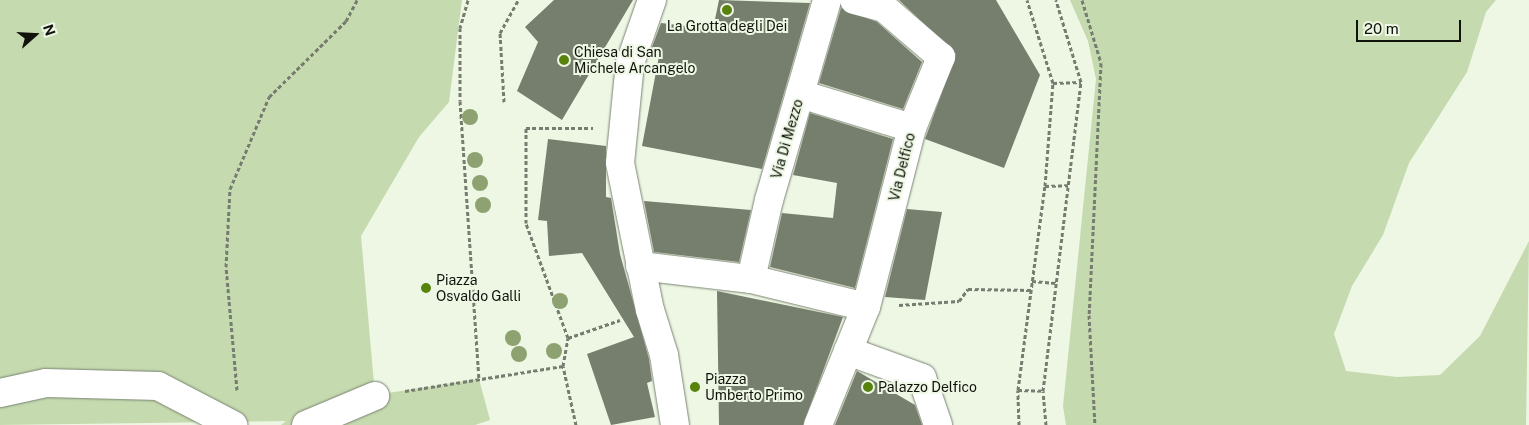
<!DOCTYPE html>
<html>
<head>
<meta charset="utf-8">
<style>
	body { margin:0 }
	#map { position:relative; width:1529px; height:425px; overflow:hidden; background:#edf7e4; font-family:"Public Sans",sans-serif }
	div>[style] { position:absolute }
	.green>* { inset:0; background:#c5daaf }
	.building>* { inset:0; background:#767f6d }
	.path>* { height:3px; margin-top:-1.5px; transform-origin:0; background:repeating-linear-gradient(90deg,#767c70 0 4px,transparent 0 6.5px) }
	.roads { filter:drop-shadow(0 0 1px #7a8371) drop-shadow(0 0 1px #7a8371) }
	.street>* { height:28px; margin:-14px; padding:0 14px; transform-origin:14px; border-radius:14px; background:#fff }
	.trees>* { width:16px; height:16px; margin:-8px; border-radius:50%; background:#8da270 }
	.dots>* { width:14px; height:14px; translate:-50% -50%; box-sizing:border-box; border:2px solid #edf7e4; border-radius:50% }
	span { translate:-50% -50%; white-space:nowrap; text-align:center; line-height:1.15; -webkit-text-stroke:4px #edf7e4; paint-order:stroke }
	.poi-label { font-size:14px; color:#10130c }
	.left { translate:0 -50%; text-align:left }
	.street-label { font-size:14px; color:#10130c }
	.north { position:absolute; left:10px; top:10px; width:50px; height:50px; -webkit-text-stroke:4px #edf7e4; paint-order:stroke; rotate:71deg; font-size:14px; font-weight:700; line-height:20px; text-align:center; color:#10130c }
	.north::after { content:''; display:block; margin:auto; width:18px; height:22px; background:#10130c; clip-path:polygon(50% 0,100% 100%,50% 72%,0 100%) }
	.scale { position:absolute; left:1356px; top:20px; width:105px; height:22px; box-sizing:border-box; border:2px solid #10130c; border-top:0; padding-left:6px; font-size:15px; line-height:18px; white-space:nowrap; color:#10130c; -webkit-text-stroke:4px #edf7e4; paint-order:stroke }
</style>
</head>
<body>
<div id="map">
	<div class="green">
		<div style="clip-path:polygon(0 0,462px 0,449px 102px,419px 137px,361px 236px,375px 395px,479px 379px,490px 420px,475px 425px,281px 425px,286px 421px,0 425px)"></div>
		<div style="clip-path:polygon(1070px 0,1496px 0,1486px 12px,1467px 72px,1409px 163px,1383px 235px,1352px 286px,1334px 334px,1346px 371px,1397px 377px,1440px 375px,1480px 336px,1529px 241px,1526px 425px,1066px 425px,1063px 406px,1096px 79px,1088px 41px)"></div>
	</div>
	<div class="building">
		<div style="clip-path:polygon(554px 0,633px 0,562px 120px,517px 91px,538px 42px,525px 27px)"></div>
		<div style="clip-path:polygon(719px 0,810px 3px,762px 169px,642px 146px,659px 56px,649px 55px,661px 23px,713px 29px)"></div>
		<div style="clip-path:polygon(899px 0,996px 0,1040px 75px,1004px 168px,925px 139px,956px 54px)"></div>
		<div style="clip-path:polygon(841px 8px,877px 22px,922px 62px,903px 109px,819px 83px)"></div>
		<div style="clip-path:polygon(810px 113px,893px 139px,855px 288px,770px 267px,782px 213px,833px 218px,837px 183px,793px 175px)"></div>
		<div style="clip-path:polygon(548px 139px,606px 146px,606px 197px,611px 198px,620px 254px,649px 359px,652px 381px,647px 383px,655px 417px,611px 425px,587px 354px,634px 337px,582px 253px,549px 256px,547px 221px,538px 220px)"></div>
		<div style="clip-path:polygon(644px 201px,751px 210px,739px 262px,654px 252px)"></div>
		<div style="clip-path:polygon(907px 209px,942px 212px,925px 300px,885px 297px)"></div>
		<div style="clip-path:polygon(717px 291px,843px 317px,803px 425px,719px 425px)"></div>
		<div style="clip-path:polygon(857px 371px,915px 405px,922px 425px,835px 425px)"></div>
	</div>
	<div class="path">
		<div style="left:468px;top:0;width:29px;rotate:106deg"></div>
		<div style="left:460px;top:28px;width:73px;rotate:90deg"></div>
		<div style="left:460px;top:101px;width:279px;rotate:86.1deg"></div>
		<div style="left:1082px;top:0;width:66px;rotate:73.2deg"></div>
		<div style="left:1101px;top:63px;width:252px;rotate:92.7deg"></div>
		<div style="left:1089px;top:315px;width:110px;rotate:86.9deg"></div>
		<div style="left:1053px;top:83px;width:28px;rotate:-2deg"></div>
		<div style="left:504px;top:102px;width:69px;rotate:-93.3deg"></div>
		<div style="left:500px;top:33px;width:38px;rotate:-61deg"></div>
		<div style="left:1045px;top:186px;width:23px;rotate:-2deg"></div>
		<div style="left:1032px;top:281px;width:24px;rotate:5deg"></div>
		<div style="left:899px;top:305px;width:60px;rotate:-3.8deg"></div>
		<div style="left:959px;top:301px;width:15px;rotate:-53deg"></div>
		<div style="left:968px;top:289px;width:63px;rotate:0.9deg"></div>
		<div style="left:568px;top:338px;width:55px;rotate:-19.1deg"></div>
		<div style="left:237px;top:390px;width:123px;rotate:-95.1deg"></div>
		<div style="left:226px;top:267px;width:78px;rotate:-87.1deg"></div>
		<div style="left:230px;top:189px;width:100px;rotate:-67deg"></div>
		<div style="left:269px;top:97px;width:108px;rotate:-44.6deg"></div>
		<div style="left:346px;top:21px;width:24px;rotate:-62deg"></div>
		<div style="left:1018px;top:390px;width:25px;rotate:2deg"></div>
		<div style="left:405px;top:391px;width:160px;rotate:-9deg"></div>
		<div style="left:576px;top:425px;width:60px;rotate:-102.4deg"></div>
		<div style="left:563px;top:366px;width:28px;rotate:-80deg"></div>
		<div style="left:568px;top:338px;width:122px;rotate:-110.1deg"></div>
		<div style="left:526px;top:223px;width:95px;rotate:-90deg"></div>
		<div style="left:526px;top:128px;width:67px"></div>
		<div style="left:1019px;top:425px;width:35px;rotate:-92deg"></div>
		<div style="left:1018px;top:390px;width:206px;rotate:-82.5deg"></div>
		<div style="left:1045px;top:186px;width:103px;rotate:-85.6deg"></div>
		<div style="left:1053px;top:83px;width:87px;rotate:-107.4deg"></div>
		<div style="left:1046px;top:425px;width:34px;rotate:-95deg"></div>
		<div style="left:1043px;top:391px;width:311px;rotate:-83deg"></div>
		<div style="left:1081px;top:82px;width:86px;rotate:-107deg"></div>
	</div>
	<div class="roads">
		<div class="street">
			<div style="left:652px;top:0;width:67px;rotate:109.2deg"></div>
			<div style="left:630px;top:63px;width:100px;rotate:95.7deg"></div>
			<div style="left:620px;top:163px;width:150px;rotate:78.5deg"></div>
			<div style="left:650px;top:310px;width:47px;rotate:72.7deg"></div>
			<div style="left:664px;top:355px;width:71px;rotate:81.1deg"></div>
			<div style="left:800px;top:94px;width:117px;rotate:16.9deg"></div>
			<div style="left:640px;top:266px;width:112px;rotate:6.7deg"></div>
			<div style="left:751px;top:279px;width:118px;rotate:13.7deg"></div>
			<div style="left:751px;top:279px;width:81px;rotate:-77.2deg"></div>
			<div style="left:769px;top:200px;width:208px;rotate:-73.8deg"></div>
			<div style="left:848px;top:351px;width:79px;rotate:20deg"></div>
			<div style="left:922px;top:378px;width:50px;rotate:71.2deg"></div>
			<div style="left:0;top:393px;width:47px;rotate:-12.3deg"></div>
			<div style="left:46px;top:383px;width:112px;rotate:1.5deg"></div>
			<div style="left:158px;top:386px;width:85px;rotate:27.5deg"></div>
			<div style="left:306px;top:425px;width:75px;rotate:-22.8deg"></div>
			<div style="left:818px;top:425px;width:127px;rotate:-67.9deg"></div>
			<div style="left:866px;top:307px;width:185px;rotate:-75.6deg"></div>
			<div style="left:912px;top:128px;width:77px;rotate:-67.8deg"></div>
			<div style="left:941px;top:57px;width:75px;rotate:-139.3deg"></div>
			<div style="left:884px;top:8px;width:31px;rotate:-165deg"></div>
		</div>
	</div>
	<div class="trees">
		<div style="left:470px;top:117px"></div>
		<div style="left:475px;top:160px"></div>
		<div style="left:480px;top:183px"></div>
		<div style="left:483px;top:205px"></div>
		<div style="left:560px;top:301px"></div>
		<div style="left:513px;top:338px"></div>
		<div style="left:554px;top:351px"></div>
		<div style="left:519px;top:354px"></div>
	</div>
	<div class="dots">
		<div style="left:727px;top:10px;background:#57820c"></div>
		<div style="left:564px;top:60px;background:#57820c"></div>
		<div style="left:426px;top:288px;background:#57820c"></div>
		<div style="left:695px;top:387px;background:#57820c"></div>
		<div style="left:868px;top:387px;background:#57820c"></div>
	</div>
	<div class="poi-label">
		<span style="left:727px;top:26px">La Grotta degli Dei</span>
		<span class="left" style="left:574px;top:60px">Chiesa di San<br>Michele Arcangelo</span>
		<span class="left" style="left:436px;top:288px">Piazza<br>Osvaldo Galli</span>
		<span class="left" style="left:705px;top:387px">Piazza<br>Umberto Primo</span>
		<span class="left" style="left:878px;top:387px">Palazzo Delfico</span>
	</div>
	<div class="street-label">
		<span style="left:787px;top:139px;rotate:-74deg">Via Di Mezzo</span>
		<span style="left:902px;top:167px;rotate:-76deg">Via Delfico</span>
	</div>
	<div class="north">N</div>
	<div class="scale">20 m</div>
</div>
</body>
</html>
